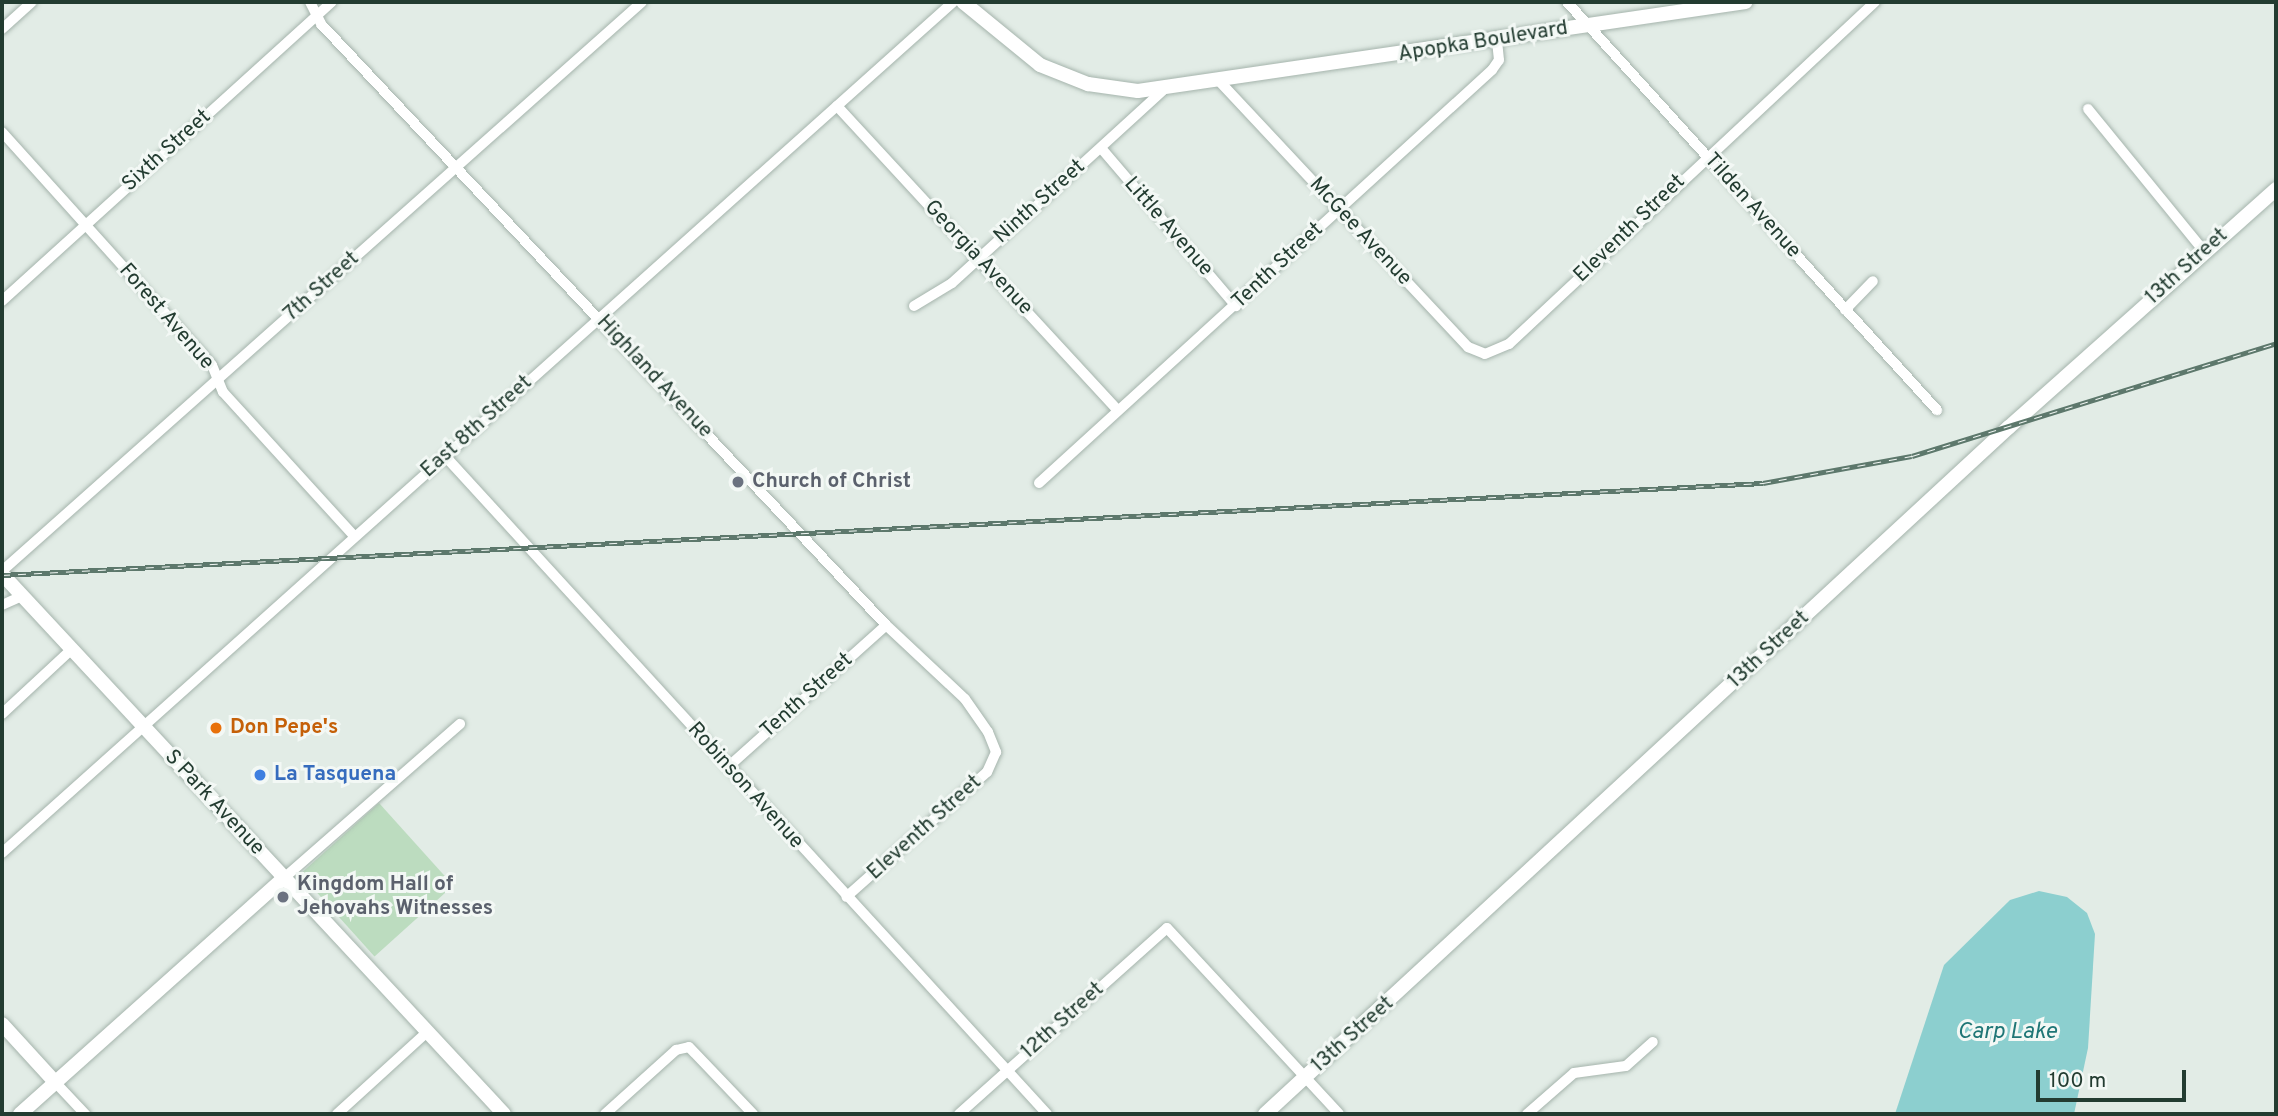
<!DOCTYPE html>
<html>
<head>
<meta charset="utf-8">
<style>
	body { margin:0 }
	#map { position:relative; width:2278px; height:1116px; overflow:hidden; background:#e2ece6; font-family:Overpass,sans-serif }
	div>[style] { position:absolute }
	.green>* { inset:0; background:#bcdcbf; transform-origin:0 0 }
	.water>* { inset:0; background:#8ccfcf }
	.roads { filter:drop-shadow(0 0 2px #a5b4ac) drop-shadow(0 0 2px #a5b4ac) }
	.street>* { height:10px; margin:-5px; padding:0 5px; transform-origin:5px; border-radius:5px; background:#fff }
	.secondary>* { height:14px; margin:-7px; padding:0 7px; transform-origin:7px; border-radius:7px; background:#fff }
	.rail>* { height:5px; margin-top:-2.5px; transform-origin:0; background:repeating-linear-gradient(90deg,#f3f8f5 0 8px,#5d786c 0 16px); box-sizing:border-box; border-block:2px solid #5d786c }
	.dots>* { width:19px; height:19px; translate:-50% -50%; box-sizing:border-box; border:4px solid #f3f8f5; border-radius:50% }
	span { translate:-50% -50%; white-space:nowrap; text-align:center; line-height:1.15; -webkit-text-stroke:6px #f3f8f5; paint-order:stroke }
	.street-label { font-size:21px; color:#233c31 }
	.worship-label { font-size:21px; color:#5b616d; font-weight:700 }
	.left { translate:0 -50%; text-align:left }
	.food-label { font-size:21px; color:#c56008; font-weight:700 }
	.shop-label { font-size:21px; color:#366cbe; font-weight:700 }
	.water-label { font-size:23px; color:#1f7676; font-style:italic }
	.frame { position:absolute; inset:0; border:4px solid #233c31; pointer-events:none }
	.scale { position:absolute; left:2036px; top:1070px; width:150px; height:32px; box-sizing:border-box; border:4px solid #233c31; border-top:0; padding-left:9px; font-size:21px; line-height:24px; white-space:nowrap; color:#233c31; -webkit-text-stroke:5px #f3f8f5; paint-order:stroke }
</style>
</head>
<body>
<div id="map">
	<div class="green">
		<div style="left:379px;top:803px;width:111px;height:106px;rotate:48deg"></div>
	</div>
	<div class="water">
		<div style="clip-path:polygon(2039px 891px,2067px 897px,2087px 913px,2095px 934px,2088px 1048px,2074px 1114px,1895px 1114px,1944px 965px,2010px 900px)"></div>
	</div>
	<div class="roads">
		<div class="street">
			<div style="left:310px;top:2px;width:25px;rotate:63deg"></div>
			<div style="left:321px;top:24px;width:825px;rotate:46.77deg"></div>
			<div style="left:886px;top:625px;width:108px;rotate:43.1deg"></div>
			<div style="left:965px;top:699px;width:40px;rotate:55.1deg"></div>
			<div style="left:988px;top:732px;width:22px;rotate:68deg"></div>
			<div style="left:996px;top:752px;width:22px;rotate:114deg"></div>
			<div style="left:987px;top:772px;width:188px;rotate:138.4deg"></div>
			<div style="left:1567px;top:2px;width:551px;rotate:47.8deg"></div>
			<div style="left:2px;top:29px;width:40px;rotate:-42deg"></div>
			<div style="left:1221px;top:83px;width:362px;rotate:46.9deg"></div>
			<div style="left:1468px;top:347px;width:18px;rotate:22deg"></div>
			<div style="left:1485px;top:354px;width:26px;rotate:-23deg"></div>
			<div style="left:1509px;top:344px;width:501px;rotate:-43.06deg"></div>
			<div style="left:837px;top:106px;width:414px;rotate:47.3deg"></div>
			<div style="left:2088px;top:109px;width:183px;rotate:50.8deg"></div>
			<div style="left:2px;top:132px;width:314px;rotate:48deg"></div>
			<div style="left:212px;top:365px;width:29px;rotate:68deg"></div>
			<div style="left:223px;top:392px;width:195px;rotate:47.7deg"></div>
			<div style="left:1101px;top:148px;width:208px;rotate:49.5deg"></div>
			<div style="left:2px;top:301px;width:445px;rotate:-42.2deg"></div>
			<div style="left:914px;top:306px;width:44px;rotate:-31.2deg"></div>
			<div style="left:952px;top:283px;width:285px;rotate:-42.4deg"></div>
			<div style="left:1845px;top:310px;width:40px;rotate:-46deg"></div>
			<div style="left:445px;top:456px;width:892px;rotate:47.54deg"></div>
			<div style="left:1039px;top:483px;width:613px;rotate:-42.36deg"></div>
			<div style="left:1492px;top:70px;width:12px;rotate:-55deg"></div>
			<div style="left:1499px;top:60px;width:20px;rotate:-96deg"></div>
			<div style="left:2px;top:571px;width:856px;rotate:-41.64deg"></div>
			<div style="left:2px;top:605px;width:22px;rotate:-24deg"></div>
			<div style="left:2px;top:714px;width:96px;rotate:-42.9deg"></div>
			<div style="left:728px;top:767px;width:212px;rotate:-41.9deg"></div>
			<div style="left:2px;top:853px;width:1276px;rotate:-41.82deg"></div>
			<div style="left:284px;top:878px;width:234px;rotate:-41.2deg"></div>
			<div style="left:55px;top:1082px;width:44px;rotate:46.8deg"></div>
			<div style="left:337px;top:1114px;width:122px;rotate:-42.3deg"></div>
			<div style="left:605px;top:1114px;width:96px;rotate:-42deg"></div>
			<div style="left:676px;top:1050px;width:13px;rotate:-13deg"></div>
			<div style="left:689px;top:1047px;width:93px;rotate:46.3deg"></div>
			<div style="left:959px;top:1114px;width:279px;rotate:-41.8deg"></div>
			<div style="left:1167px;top:928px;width:253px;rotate:47.2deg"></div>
			<div style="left:1527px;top:1114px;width:62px;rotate:-41.1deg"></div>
			<div style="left:1574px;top:1073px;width:52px;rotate:-7.7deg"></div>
			<div style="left:1626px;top:1066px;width:36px;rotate:-42deg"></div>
		</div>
		<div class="secondary">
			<div style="left:963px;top:2px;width:99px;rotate:39.3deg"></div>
			<div style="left:1040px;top:65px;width:52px;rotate:21.6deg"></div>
			<div style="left:1088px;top:84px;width:50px;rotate:8deg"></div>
			<div style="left:1138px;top:91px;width:614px;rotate:-8.33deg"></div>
			<div style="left:2px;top:574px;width:737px;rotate:47.09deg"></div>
			<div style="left:2px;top:1024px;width:79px;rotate:47.6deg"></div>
			<div style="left:20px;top:1114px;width:354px;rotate:-41.8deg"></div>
			<div style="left:1265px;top:1114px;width:1013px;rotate:-42.72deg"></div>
			<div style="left:2009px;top:427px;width:358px;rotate:-41.7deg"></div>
		</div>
	</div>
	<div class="rail">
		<div style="left:2px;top:575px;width:1763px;rotate:-2.99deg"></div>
		<div style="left:1763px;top:483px;width:151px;rotate:-10.3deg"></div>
		<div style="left:1912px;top:456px;width:381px;rotate:-17.2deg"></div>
	</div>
	<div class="dots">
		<div style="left:738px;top:482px;background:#6b7280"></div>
		<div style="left:216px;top:728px;background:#e8710a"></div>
		<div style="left:260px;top:775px;background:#3f7fe0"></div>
		<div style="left:283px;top:897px;background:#6b7280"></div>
	</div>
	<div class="street-label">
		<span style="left:1483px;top:42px;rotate:-9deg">Apopka Boulevard</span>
		<span style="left:167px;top:151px;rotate:-42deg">Sixth Street</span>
		<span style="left:1040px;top:202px;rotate:-42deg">Ninth Street</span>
		<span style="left:1752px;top:206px;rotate:48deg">Tilden Avenue</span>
		<span style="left:1168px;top:227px;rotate:49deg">Little Avenue</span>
		<span style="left:1630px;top:229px;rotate:-44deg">Eleventh Street</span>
		<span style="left:1360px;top:232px;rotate:47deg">McGee Avenue</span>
		<span style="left:978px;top:258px;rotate:47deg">Georgia Avenue</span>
		<span style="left:1278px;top:266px;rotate:-43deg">Tenth Street</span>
		<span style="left:2187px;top:267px;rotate:-42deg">13th Street</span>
		<span style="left:322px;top:287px;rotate:-42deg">7th Street</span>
		<span style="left:166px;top:317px;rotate:49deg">Forest Avenue</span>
		<span style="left:654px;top:377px;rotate:47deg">Highland Avenue</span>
		<span style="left:477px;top:427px;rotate:-42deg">East 8th Street</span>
		<span style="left:1769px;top:650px;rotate:-43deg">13th Street</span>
		<span style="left:807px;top:696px;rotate:-42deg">Tenth Street</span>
		<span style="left:745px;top:786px;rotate:48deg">Robinson Avenue</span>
		<span style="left:214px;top:803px;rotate:47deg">S Park Avenue</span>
		<span style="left:925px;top:828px;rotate:-42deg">Eleventh Street</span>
		<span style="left:1063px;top:1021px;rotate:-42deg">12th Street</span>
		<span style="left:1353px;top:1035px;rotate:-42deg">13th Street</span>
	</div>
	<div class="worship-label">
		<span class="left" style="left:752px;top:482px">Church of Christ</span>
		<span class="left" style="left:297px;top:897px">Kingdom Hall of<br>Jehovahs Witnesses</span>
	</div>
	<div class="food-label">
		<span class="left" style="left:230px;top:728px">Don Pepe's</span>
	</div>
	<div class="shop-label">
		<span class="left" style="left:274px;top:775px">La Tasquena</span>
	</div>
	<div class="water-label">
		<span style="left:2007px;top:1033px">Carp Lake</span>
	</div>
	<div class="frame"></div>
	<div class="scale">100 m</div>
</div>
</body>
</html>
